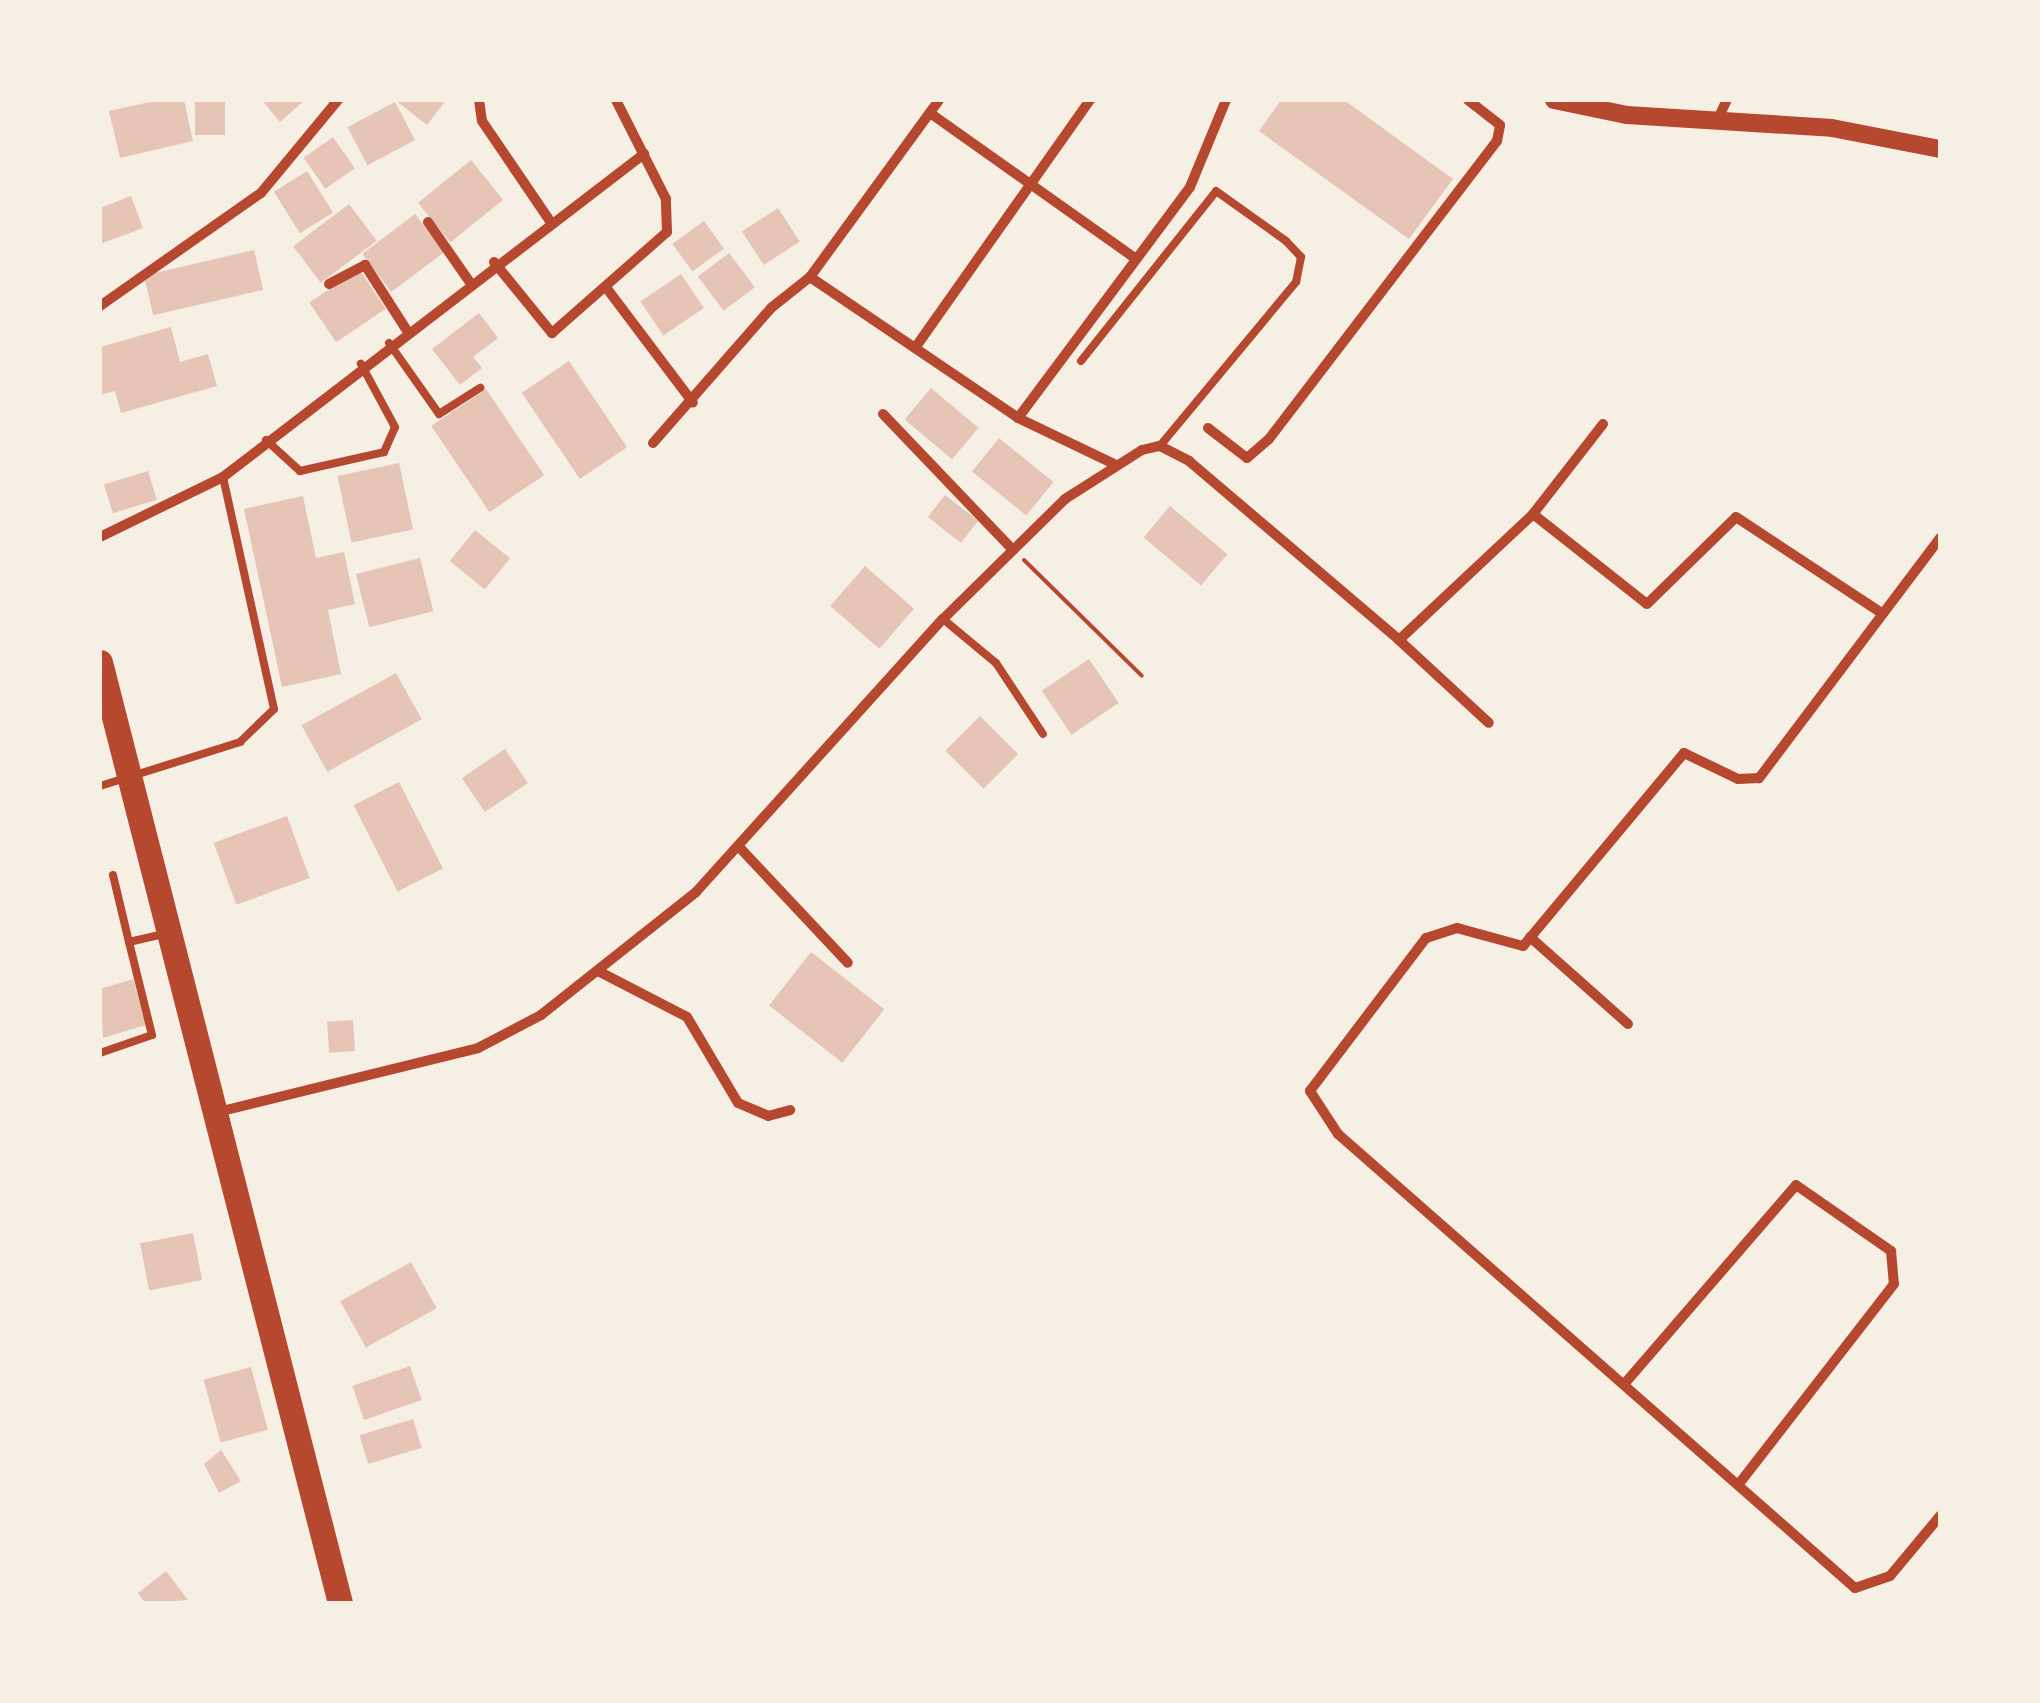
<!DOCTYPE html>
<html>
<head>
<meta charset="utf-8">
<style>
	body { margin:0 }
	#map { position:relative; width:2040px; height:1703px; overflow:hidden; background:#f6efe4; font-family:Jost,sans-serif }
	div>[style] { position:absolute }
	.building>* { inset:0; background:#e6c5b7; transform-origin:0 0 }
	.path>* { height:4px; margin:-2px; padding:0 2px; transform-origin:2px; border-radius:2px; background:#b5482f }
	.service>* { height:8px; margin:-4px; padding:0 4px; transform-origin:4px; border-radius:4px; background:#b5482f }
	.minor>* { height:10px; margin:-5px; padding:0 5px; transform-origin:5px; border-radius:5px; background:#b5482f }
	.tertiary>* { height:18px; margin:-9px; padding:0 9px; transform-origin:9px; border-radius:9px; background:#b5482f }
	.trunk>* { height:25px; margin:-12.5px; padding:0 12.5px; transform-origin:12.5px; border-radius:12.5px; background:#b5482f }
	span { translate:-50% -50%; white-space:nowrap; text-align:center; line-height:1.15; -webkit-text-stroke:10px #f6efe4; paint-order:stroke }
	.frame { position:absolute; inset:0; border:102px solid #f6efe4; pointer-events:none }
</style>
</head>
<body>
<div id="map">
	<div class="building">
		<div style="clip-path:polygon(159px 100px,184px 100px,193px 141px,120px 158px,109px 111px)"></div>
		<div style="left:195px;top:100px;width:30px;height:35px"></div>
		<div style="clip-path:polygon(262px 100px,305px 100px,280px 122px)"></div>
		<div style="clip-path:polygon(395px 100px,446px 100px,427px 125px)"></div>
		<div style="clip-path:polygon(1281px 100px,1344px 100px,1453px 179px,1409px 239px,1259px 131px)"></div>
		<div style="left:395px;top:102px;width:43px;height:54px;rotate:62deg"></div>
		<div style="left:333px;top:137px;width:38px;height:36px;rotate:55deg"></div>
		<div style="left:471px;top:160px;width:51px;height:68px;rotate:51deg"></div>
		<div style="left:307px;top:171px;width:49px;height:39px;rotate:58deg"></div>
		<div style="clip-path:polygon(131px 196px,143px 228px,100px 244px,100px 208px)"></div>
		<div style="left:349px;top:204px;width:46px;height:70px;rotate:53deg"></div>
		<div style="left:778px;top:208px;width:40px;height:43px;rotate:57deg"></div>
		<div style="left:415px;top:214px;width:48px;height:66px;rotate:53deg"></div>
		<div style="left:704px;top:221px;width:34px;height:39px;rotate:54deg"></div>
		<div style="left:254px;top:250px;width:41px;height:113px;rotate:77deg"></div>
		<div style="left:729px;top:253px;width:43px;height:39px;rotate:53deg"></div>
		<div style="left:359px;top:269px;width:48px;height:60px;rotate:56deg"></div>
		<div style="left:681px;top:274px;width:41px;height:49px;rotate:56deg"></div>
		<div style="clip-path:polygon(479px 313px,498px 338px,473px 357px,482px 368px,460px 385px,432px 349px)"></div>
		<div style="clip-path:polygon(171px 327px,180px 362px,208px 354px,217px 386px,121px 413px,115px 391px,100px 395px,100px 347px)"></div>
		<div style="left:569px;top:361px;width:104px;height:57px;rotate:56deg"></div>
		<div style="left:931px;top:388px;width:62px;height:41px;rotate:40deg"></div>
		<div style="left:486px;top:389px;width:104px;height:66px;rotate:56deg"></div>
		<div style="left:999px;top:438px;width:70px;height:43px;rotate:39deg"></div>
		<div style="left:399px;top:463px;width:68px;height:63px;rotate:78deg"></div>
		<div style="left:148px;top:471px;width:30px;height:46px;rotate:73deg"></div>
		<div style="left:945px;top:495px;width:42px;height:28px;rotate:38deg"></div>
		<div style="clip-path:polygon(303px 496px,316px 558px,344px 552px,355px 604px,328px 610px,341px 674px,282px 687px,244px 509px)"></div>
		<div style="left:1170px;top:506px;width:75px;height:41px;rotate:40deg"></div>
		<div style="left:475px;top:530px;width:45px;height:40px;rotate:39deg"></div>
		<div style="left:420px;top:558px;width:55px;height:66px;rotate:76deg"></div>
		<div style="left:865px;top:566px;width:65px;height:53px;rotate:41deg"></div>
		<div style="left:1089px;top:659px;width:53px;height:57px;rotate:56deg"></div>
		<div style="left:396px;top:673px;width:53px;height:108px;rotate:61deg"></div>
		<div style="left:980px;top:716px;width:54px;height:49px;rotate:45deg"></div>
		<div style="left:505px;top:749px;width:41px;height:52px;rotate:56deg"></div>
		<div style="left:399px;top:782px;width:97px;height:51px;rotate:63deg"></div>
		<div style="left:287px;top:816px;width:66px;height:78px;rotate:70deg"></div>
		<div style="left:811px;top:952px;width:93px;height:68px;rotate:38deg"></div>
		<div style="clip-path:polygon(133px 979px,146px 1025px,103px 1038px,100px 989px)"></div>
		<div style="left:353px;top:1020px;width:31px;height:26px;rotate:86deg"></div>
		<div style="left:193px;top:1233px;width:48px;height:54px;rotate:79deg"></div>
		<div style="left:411px;top:1262px;width:53px;height:81px;rotate:61deg"></div>
		<div style="left:410px;top:1366px;width:36px;height:61px;rotate:71deg"></div>
		<div style="left:251px;top:1367px;width:65px;height:49px;rotate:75deg"></div>
		<div style="left:413px;top:1419px;width:30px;height:56px;rotate:73deg"></div>
		<div style="clip-path:polygon(221px 1450px,241px 1481px,219px 1493px,204px 1464px)"></div>
		<div style="clip-path:polygon(166px 1571px,188px 1600px,145px 1603px,138px 1593px)"></div>
	</div>
	<div class="path">
		<div style="left:1024px;top:560px;width:165px;rotate:44.5deg"></div>
	</div>
	<div class="service">
		<div style="left:389px;top:343px;width:87px;rotate:54.8deg"></div>
		<div style="left:439px;top:414px;width:49px;rotate:-32.4deg"></div>
		<div style="left:1081px;top:361px;width:217px;rotate:-51.5deg"></div>
		<div style="left:1216px;top:191px;width:86px;rotate:35.5deg"></div>
		<div style="left:1286px;top:241px;width:22px;rotate:47deg"></div>
		<div style="left:1301px;top:257px;width:25px;rotate:101deg"></div>
		<div style="left:1296px;top:282px;width:213px;rotate:129.7deg"></div>
		<div style="left:266px;top:440px;width:46px;rotate:42.4deg"></div>
		<div style="left:300px;top:471px;width:86px;rotate:-12.7deg"></div>
		<div style="left:384px;top:452px;width:27px;rotate:-66deg"></div>
		<div style="left:395px;top:427px;width:72px;rotate:-118.4deg"></div>
		<div style="left:943px;top:619px;width:69px;rotate:39.7deg"></div>
		<div style="left:996px;top:663px;width:85px;rotate:56.5deg"></div>
		<div style="left:100px;top:786px;width:147px;rotate:-17.4deg"></div>
		<div style="left:240px;top:742px;width:47px;rotate:-44.1deg"></div>
		<div style="left:274px;top:709px;width:238px;rotate:-102.4deg"></div>
		<div style="left:113px;top:875px;width:69px;rotate:76.6deg"></div>
		<div style="left:129px;top:942px;width:36px;rotate:-13deg"></div>
		<div style="left:100px;top:1053px;width:55px;rotate:-19.1deg"></div>
		<div style="left:152px;top:1035px;width:96px;rotate:-103.9deg"></div>
	</div>
	<div class="minor">
		<div style="left:479px;top:100px;width:21px;rotate:82deg"></div>
		<div style="left:482px;top:121px;width:121px;rotate:55.8deg"></div>
		<div style="left:930px;top:113px;width:252px;rotate:35.3deg"></div>
		<div style="left:1717px;top:121px;width:23px;rotate:-65deg"></div>
		<div style="left:428px;top:222px;width:72px;rotate:55.2deg"></div>
		<div style="left:494px;top:262px;width:92px;rotate:50.8deg"></div>
		<div style="left:552px;top:333px;width:153px;rotate:-41.3deg"></div>
		<div style="left:667px;top:232px;width:33px;rotate:-92deg"></div>
		<div style="left:666px;top:199px;width:111px;rotate:-116.8deg"></div>
		<div style="left:810px;top:277px;width:251px;rotate:34.1deg"></div>
		<div style="left:1018px;top:418px;width:106px;rotate:25.6deg"></div>
		<div style="left:329px;top:284px;width:41px;rotate:-27.8deg"></div>
		<div style="left:365px;top:265px;width:76px;rotate:57.4deg"></div>
		<div style="left:608px;top:290px;width:141px;rotate:53deg"></div>
		<div style="left:100px;top:306px;width:197px;rotate:-35.1deg"></div>
		<div style="left:261px;top:193px;width:121px;rotate:-50.4deg"></div>
		<div style="left:915px;top:348px;width:304px;rotate:-54.8deg"></div>
		<div style="left:883px;top:414px;width:188px;rotate:46.3deg"></div>
		<div style="left:1018px;top:418px;width:288px;rotate:-53.3deg"></div>
		<div style="left:1190px;top:187px;width:94px;rotate:-67.5deg"></div>
		<div style="left:1208px;top:428px;width:49px;rotate:37.6deg"></div>
		<div style="left:1247px;top:458px;width:29px;rotate:-41deg"></div>
		<div style="left:1269px;top:439px;width:375px;rotate:-52.6deg"></div>
		<div style="left:1497px;top:141px;width:16px;rotate:-79deg"></div>
		<div style="left:1500px;top:125px;width:41px;rotate:-142deg"></div>
		<div style="left:653px;top:443px;width:179px;rotate:-48.8deg"></div>
		<div style="left:771px;top:308px;width:50px;rotate:-38.5deg"></div>
		<div style="left:810px;top:277px;width:219px;rotate:-53.9deg"></div>
		<div style="left:1533px;top:514px;width:145px;rotate:38.3deg"></div>
		<div style="left:1647px;top:604px;width:124px;rotate:-44.3deg"></div>
		<div style="left:1736px;top:517px;width:173px;rotate:33.4deg"></div>
		<div style="left:100px;top:537px;width:137px;rotate:-26deg"></div>
		<div style="left:223px;top:477px;width:531px;rotate:-37.5deg"></div>
		<div style="left:1940px;top:538px;width:301px;rotate:127deg"></div>
		<div style="left:1759px;top:778px;width:21px;rotate:177deg"></div>
		<div style="left:1738px;top:779px;width:60px;rotate:-154.3deg"></div>
		<div style="left:1684px;top:753px;width:251px;rotate:129.8deg"></div>
		<div style="left:1523px;top:946px;width:68px;rotate:-164.7deg"></div>
		<div style="left:1457px;top:928px;width:33px;rotate:162deg"></div>
		<div style="left:1426px;top:938px;width:192px;rotate:127.2deg"></div>
		<div style="left:1310px;top:1091px;width:51px;rotate:56.9deg"></div>
		<div style="left:1338px;top:1134px;width:688px;rotate:41.29deg"></div>
		<div style="left:1855px;top:1588px;width:37px;rotate:-19deg"></div>
		<div style="left:1890px;top:1576px;width:78px;rotate:-50.2deg"></div>
		<div style="left:1399px;top:640px;width:122px;rotate:42.7deg"></div>
		<div style="left:741px;top:849px;width:156px;rotate:46.8deg"></div>
		<div style="left:1530px;top:937px;width:131px;rotate:41.6deg"></div>
		<div style="left:598px;top:971px;width:100px;rotate:27.3deg"></div>
		<div style="left:687px;top:1017px;width:100px;rotate:59.3deg"></div>
		<div style="left:738px;top:1103px;width:33px;rotate:23deg"></div>
		<div style="left:768px;top:1116px;width:23px;rotate:-15deg"></div>
		<div style="left:214px;top:1113px;width:272px;rotate:-13.8deg"></div>
		<div style="left:478px;top:1048px;width:71px;rotate:-27.6deg"></div>
		<div style="left:541px;top:1015px;width:198px;rotate:-38.4deg"></div>
		<div style="left:696px;top:892px;width:368px;rotate:-47.9deg"></div>
		<div style="left:943px;top:619px;width:171px;rotate:-44.5deg"></div>
		<div style="left:1065px;top:499px;width:91px;rotate:-32.5deg"></div>
		<div style="left:1142px;top:450px;width:18px;rotate:-13deg"></div>
		<div style="left:1160px;top:446px;width:33px;rotate:27deg"></div>
		<div style="left:1189px;top:461px;width:276px;rotate:40.4deg"></div>
		<div style="left:1399px;top:640px;width:184px;rotate:-43.2deg"></div>
		<div style="left:1533px;top:514px;width:114px;rotate:-52.1deg"></div>
		<div style="left:1626px;top:1382px;width:260px;rotate:-49.2deg"></div>
		<div style="left:1796px;top:1185px;width:116px;rotate:34.8deg"></div>
		<div style="left:1891px;top:1251px;width:33px;rotate:85deg"></div>
		<div style="left:1894px;top:1284px;width:253px;rotate:127.8deg"></div>
	</div>
	<div class="tertiary">
		<div style="left:1554px;top:100px;width:75px;rotate:11.6deg"></div>
		<div style="left:1627px;top:115px;width:205px;rotate:3.6deg"></div>
		<div style="left:1832px;top:128px;width:110px;rotate:11deg"></div>
	</div>
	<div class="trunk">
		<div style="left:100px;top:662px;width:971px;rotate:75.69deg"></div>
	</div>
	<div class="frame"></div>
</div>
</body>
</html>
